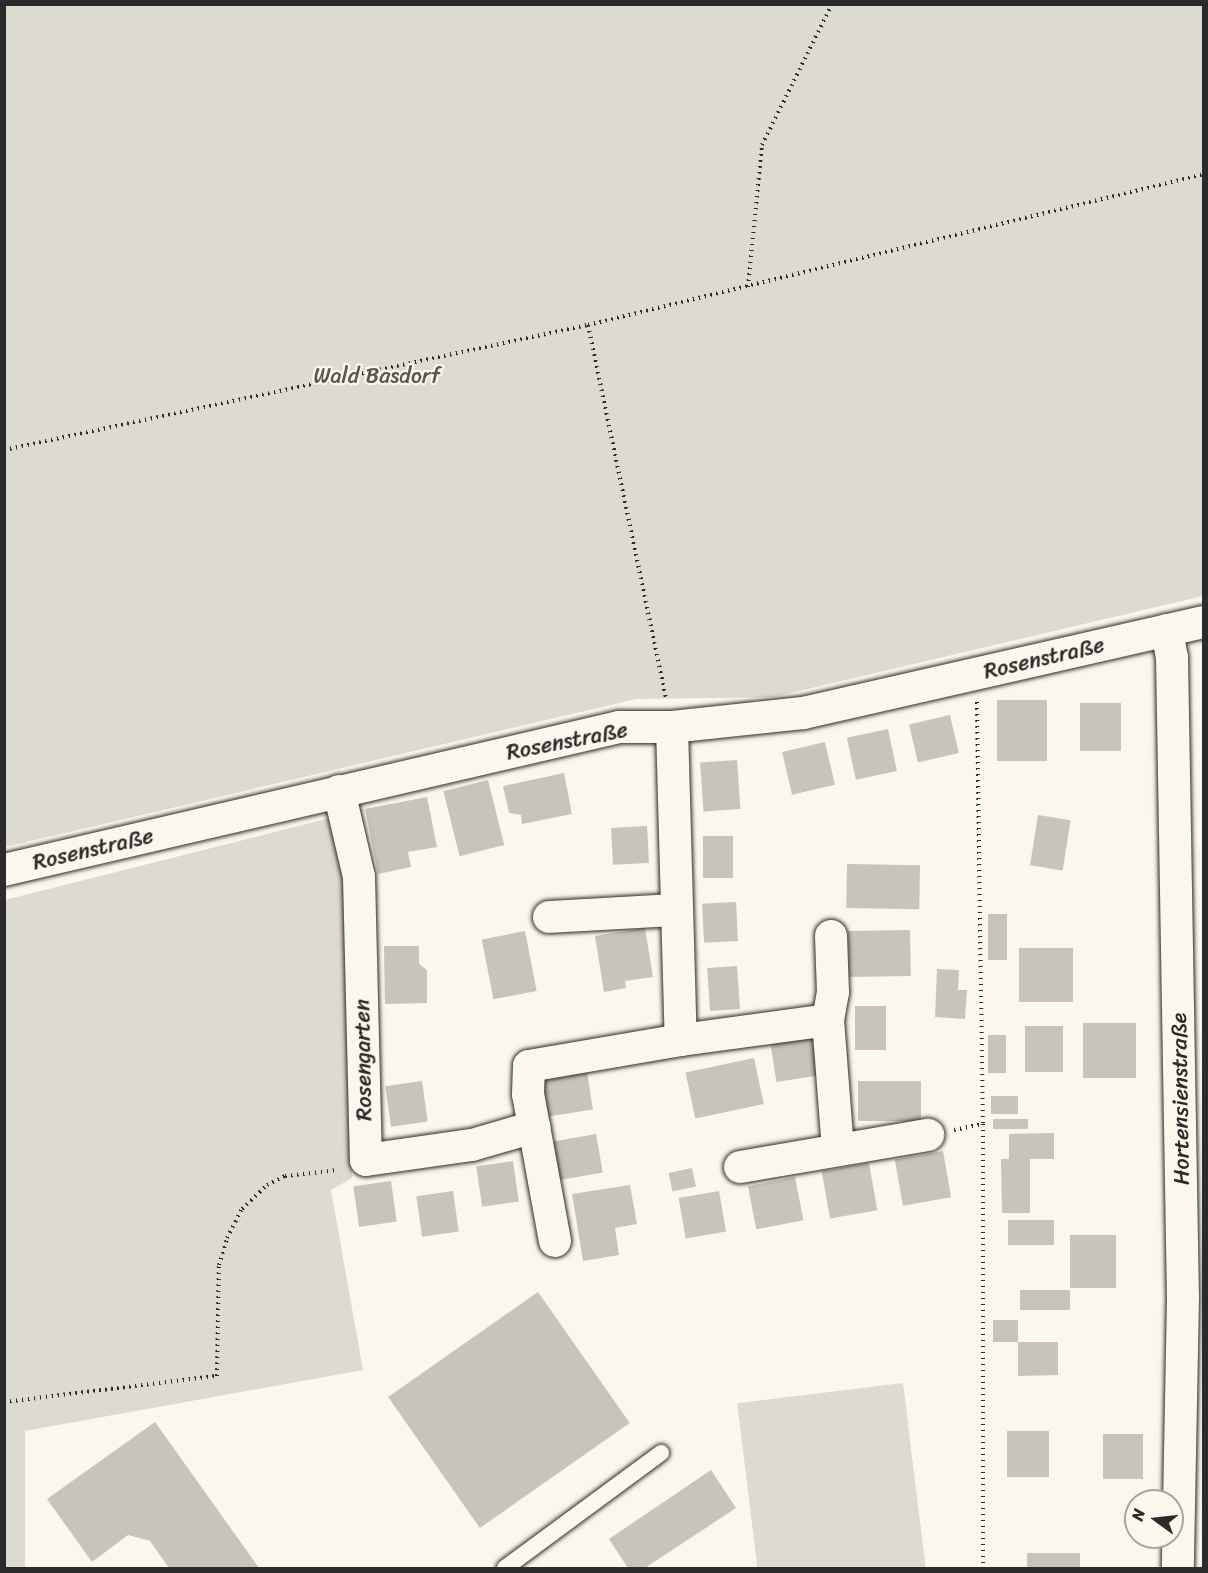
<!DOCTYPE html>
<html>
<head>
<meta charset="utf-8">
<style>
	body { margin:0 }
	#map { position:relative; width:1208px; height:1573px; overflow:hidden; background:#fbf7ec; font-family:Sriracha,sans-serif }
	div>[style] { position:absolute }
	.green>* { inset:0; background:#dddad0; transform-origin:0 0 }
	.building>* { inset:0; background:#c7c4bc; transform-origin:0 0 }
	.path>* { height:4px; margin-top:-2px; transform-origin:0; background:repeating-linear-gradient(90deg,#2b2b2b 0 1.5px,transparent 0 6px) }
	.roads { filter:drop-shadow(0 0 2px #2b2b2b) drop-shadow(0 0 2px #2b2b2b) }
	.lane>* { height:16px; margin:-8px; padding:0 8px; transform-origin:8px; border-radius:8px; background:#fbf7ec }
	.street>* { height:32px; margin:-16px; padding:0 16px; transform-origin:16px; border-radius:16px; background:#fbf7ec }
	span { translate:-50% -50%; white-space:nowrap; text-align:center; line-height:1.15; -webkit-text-stroke:4.5px #fbf7ec; paint-order:stroke }
	.park-label { font-size:22px; color:#585754 }
	.street-label { font-size:22px; color:#2b2b2b }
	.frame { position:absolute; inset:0; border:6px solid #2b2b2b; pointer-events:none }
	.north { position:absolute; left:1124px; top:1489px; width:60px; height:60px; box-sizing:border-box; background:#fbf7ec; border:2px solid #a8a59f; border-radius:50%; rotate:285deg; font-size:16px; font-weight:700; line-height:24px; text-align:center; color:#2b2b2b }
	.north::after { content:''; display:block; margin:auto; width:21px; height:27px; background:#2b2b2b; clip-path:polygon(50% 0,100% 100%,50% 72%,0 100%) }
</style>
</head>
<body>
<div id="map">
	<div class="green">
		<div style="clip-path:polygon(4px 5px,1203px 5px,1203px 596px,773px 697px,636px 699px,5px 847px)"></div>
		<div style="clip-path:polygon(334px 817px,355px 920px,352px 1178px,331px 1190px,363px 1370px,25px 1431px,25px 1568px,5px 1568px,5px 900px)"></div>
		<div style="left:903px;top:1383px;width:186px;height:167px;rotate:83deg"></div>
	</div>
	<div class="building">
		<div style="left:1047px;top:700px;width:61px;height:50px;rotate:90deg"></div>
		<div style="left:1121px;top:703px;width:48px;height:41px;rotate:90deg"></div>
		<div style="left:950px;top:715px;width:39px;height:42px;rotate:77deg"></div>
		<div style="left:888px;top:729px;width:43px;height:42px;rotate:78deg"></div>
		<div style="left:825px;top:742px;width:44px;height:44px;rotate:77deg"></div>
		<div style="left:737px;top:760px;width:49px;height:37px;rotate:86deg"></div>
		<div style="clip-path:polygon(564px 773px,572px 814px,522px 824px,521px 815px,509px 813px,503px 786px)"></div>
		<div style="left:488px;top:780px;width:67px;height:46px;rotate:76deg"></div>
		<div style="clip-path:polygon(427px 797px,437px 847px,408px 852px,411px 867px,378px 874px,365px 809px)"></div>
		<div style="left:1038px;top:815px;width:33px;height:51px;rotate:9deg"></div>
		<div style="left:647px;top:826px;width:37px;height:36px;rotate:87deg"></div>
		<div style="left:703px;top:836px;width:30px;height:42px"></div>
		<div style="left:847px;top:864px;width:73px;height:44px;rotate:1deg"></div>
		<div style="left:736px;top:902px;width:39px;height:34px;rotate:87deg"></div>
		<div style="left:988px;top:914px;width:19px;height:46px"></div>
		<div style="clip-path:polygon(645px 928px,653px 977px,625px 981px,626px 988px,604px 992px,595px 936px)"></div>
		<div style="left:910px;top:930px;width:46px;height:62px;rotate:89deg"></div>
		<div style="left:525px;top:931px;width:61px;height:44px;rotate:79deg"></div>
		<div style="clip-path:polygon(384px 946px,419px 946px,419px 964px,427px 970px,427px 1003px,385px 1004px)"></div>
		<div style="left:1019px;top:948px;width:54px;height:54px"></div>
		<div style="left:737px;top:966px;width:43px;height:30px;rotate:86deg"></div>
		<div style="clip-path:polygon(937px 969px,959px 970px,958px 990px,967px 990px,965px 1019px,935px 1017px)"></div>
		<div style="left:855px;top:1006px;width:31px;height:44px"></div>
		<div style="left:1083px;top:1023px;width:53px;height:55px"></div>
		<div style="left:1063px;top:1026px;width:46px;height:38px;rotate:90deg"></div>
		<div style="left:1006px;top:1035px;width:38px;height:18px;rotate:90deg"></div>
		<div style="left:812px;top:1038px;width:38px;height:42px;rotate:81deg"></div>
		<div style="left:754px;top:1058px;width:47px;height:70px;rotate:78deg"></div>
		<div style="left:587px;top:1072px;width:38px;height:45px;rotate:81deg"></div>
		<div style="left:422px;top:1081px;width:41px;height:37px;rotate:82deg"></div>
		<div style="left:858px;top:1081px;width:63px;height:40px"></div>
		<div style="left:991px;top:1096px;width:27px;height:18px"></div>
		<div style="left:993px;top:1119px;width:35px;height:10px"></div>
		<div style="clip-path:polygon(1054px 1133px,1054px 1159px,1030px 1159px,1030px 1213px,1002px 1213px,1001px 1159px,1009px 1159px,1009px 1134px)"></div>
		<div style="left:596px;top:1134px;width:39px;height:45px;rotate:80deg"></div>
		<div style="left:943px;top:1151px;width:47px;height:49px;rotate:80deg"></div>
		<div style="left:513px;top:1161px;width:41px;height:37px;rotate:82deg"></div>
		<div style="left:869px;top:1163px;width:48px;height:48px;rotate:80deg"></div>
		<div style="left:692px;top:1168px;width:19px;height:24px;rotate:78deg"></div>
		<div style="left:795px;top:1177px;width:44px;height:48px;rotate:79deg"></div>
		<div style="left:391px;top:1181px;width:41px;height:38px;rotate:82deg"></div>
		<div style="clip-path:polygon(630px 1185px,637px 1224px,615px 1228px,619px 1255px,583px 1261px,572px 1194px)"></div>
		<div style="left:453px;top:1191px;width:41px;height:37px;rotate:82deg"></div>
		<div style="left:719px;top:1191px;width:41px;height:41px;rotate:80deg"></div>
		<div style="left:1008px;top:1220px;width:46px;height:25px"></div>
		<div style="left:1070px;top:1235px;width:46px;height:53px"></div>
		<div style="left:1020px;top:1290px;width:50px;height:20px"></div>
		<div style="left:538px;top:1292px;width:160px;height:183px;rotate:55deg"></div>
		<div style="clip-path:polygon(993px 1320px,1018px 1320px,1018px 1342px,1058px 1342px,1058px 1375px,1018px 1376px,1018px 1342px,993px 1342px)"></div>
		<div style="clip-path:polygon(155px 1422px,259px 1568px,169px 1568px,150px 1541px,128px 1535px,92px 1562px,47px 1499px)"></div>
		<div style="left:1007px;top:1431px;width:42px;height:46px"></div>
		<div style="left:1103px;top:1434px;width:40px;height:45px"></div>
		<div style="clip-path:polygon(711px 1470px,736px 1508px,645px 1568px,628px 1568px,609px 1539px)"></div>
		<div style="left:1080px;top:1553px;width:15px;height:53px;rotate:90deg"></div>
	</div>
	<div class="path">
		<div style="left:748px;top:287px;width:143px;rotate:-84.4deg"></div>
		<div style="left:762px;top:145px;width:157px;rotate:-63.6deg"></div>
		<div style="left:588px;top:325px;width:381px;rotate:78.2deg"></div>
		<div style="left:4px;top:450px;width:597px;rotate:-12.08deg"></div>
		<div style="left:588px;top:325px;width:634px;rotate:-13.77deg"></div>
		<div style="left:977px;top:702px;width:422px;rotate:89.2deg"></div>
		<div style="left:983px;top:1124px;width:444px;rotate:90deg"></div>
		<div style="left:954px;top:1130px;width:30px;rotate:-12deg"></div>
		<div style="left:4px;top:1402px;width:215px;rotate:-7deg"></div>
		<div style="left:217px;top:1376px;width:111px;rotate:-89deg"></div>
		<div style="left:219px;top:1265px;width:28px;rotate:-73deg"></div>
		<div style="left:227px;top:1238px;width:33px;rotate:-63deg"></div>
		<div style="left:242px;top:1209px;width:35px;rotate:-44deg"></div>
		<div style="left:267px;top:1185px;width:20px;rotate:-27deg"></div>
		<div style="left:285px;top:1176px;width:54px;rotate:-6.3deg"></div>
	</div>
	<div class="roads">
		<div class="lane">
			<div style="left:505px;top:1568px;width:194px;rotate:-36.4deg"></div>
		</div>
		<div class="street">
			<div style="left:1167px;top:630px;width:27px;rotate:80deg"></div>
			<div style="left:1172px;top:657px;width:640px;rotate:89.02deg"></div>
			<div style="left:1183px;top:1297px;width:271px;rotate:91.1deg"></div>
			<div style="left:672px;top:727px;width:313px;rotate:88.4deg"></div>
			<div style="left:339px;top:791px;width:88px;rotate:76.9deg"></div>
			<div style="left:359px;top:877px;width:283px;rotate:88.6deg"></div>
			<div style="left:366px;top:1160px;width:107px;rotate:-8.1deg"></div>
			<div style="left:472px;top:1145px;width:65px;rotate:-16.2deg"></div>
			<div style="left:4px;top:870px;width:631px;rotate:-13.09deg"></div>
			<div style="left:619px;top:727px;width:53px"></div>
			<div style="left:672px;top:727px;width:132px;rotate:-6.1deg"></div>
			<div style="left:803px;top:713px;width:411px;rotate:-12.8deg"></div>
			<div style="left:549px;top:917px;width:127px;rotate:-3.2deg"></div>
			<div style="left:831px;top:936px;width:56px;rotate:88deg"></div>
			<div style="left:833px;top:992px;width:28px;rotate:100deg"></div>
			<div style="left:828px;top:1020px;width:129px;rotate:85.6deg"></div>
			<div style="left:740px;top:1167px;width:191px;rotate:-9.7deg"></div>
			<div style="left:555px;top:1241px;width:149px;rotate:-100.4deg"></div>
			<div style="left:528px;top:1094px;width:28px;rotate:-88deg"></div>
			<div style="left:529px;top:1066px;width:154px;rotate:-9.7deg"></div>
			<div style="left:681px;top:1040px;width:148px;rotate:-7.7deg"></div>
		</div>
	</div>
	<div class="park-label">
		<span style="left:377px;top:376px">Wald Basdorf</span>
	</div>
	<div class="street-label">
		<span style="left:1044px;top:658px;rotate:-13deg">Rosenstraße</span>
		<span style="left:567px;top:741px;rotate:-11deg">Rosenstraße</span>
		<span style="left:93px;top:849px;rotate:-13deg">Rosenstraße</span>
		<span style="left:363px;top:1060px;rotate:-91deg">Rosengarten</span>
		<span style="left:1180px;top:1099px;rotate:-91deg">Hortensienstraße</span>
	</div>
	<div class="frame"></div>
	<div class="north">N</div>
</div>
</body>
</html>
